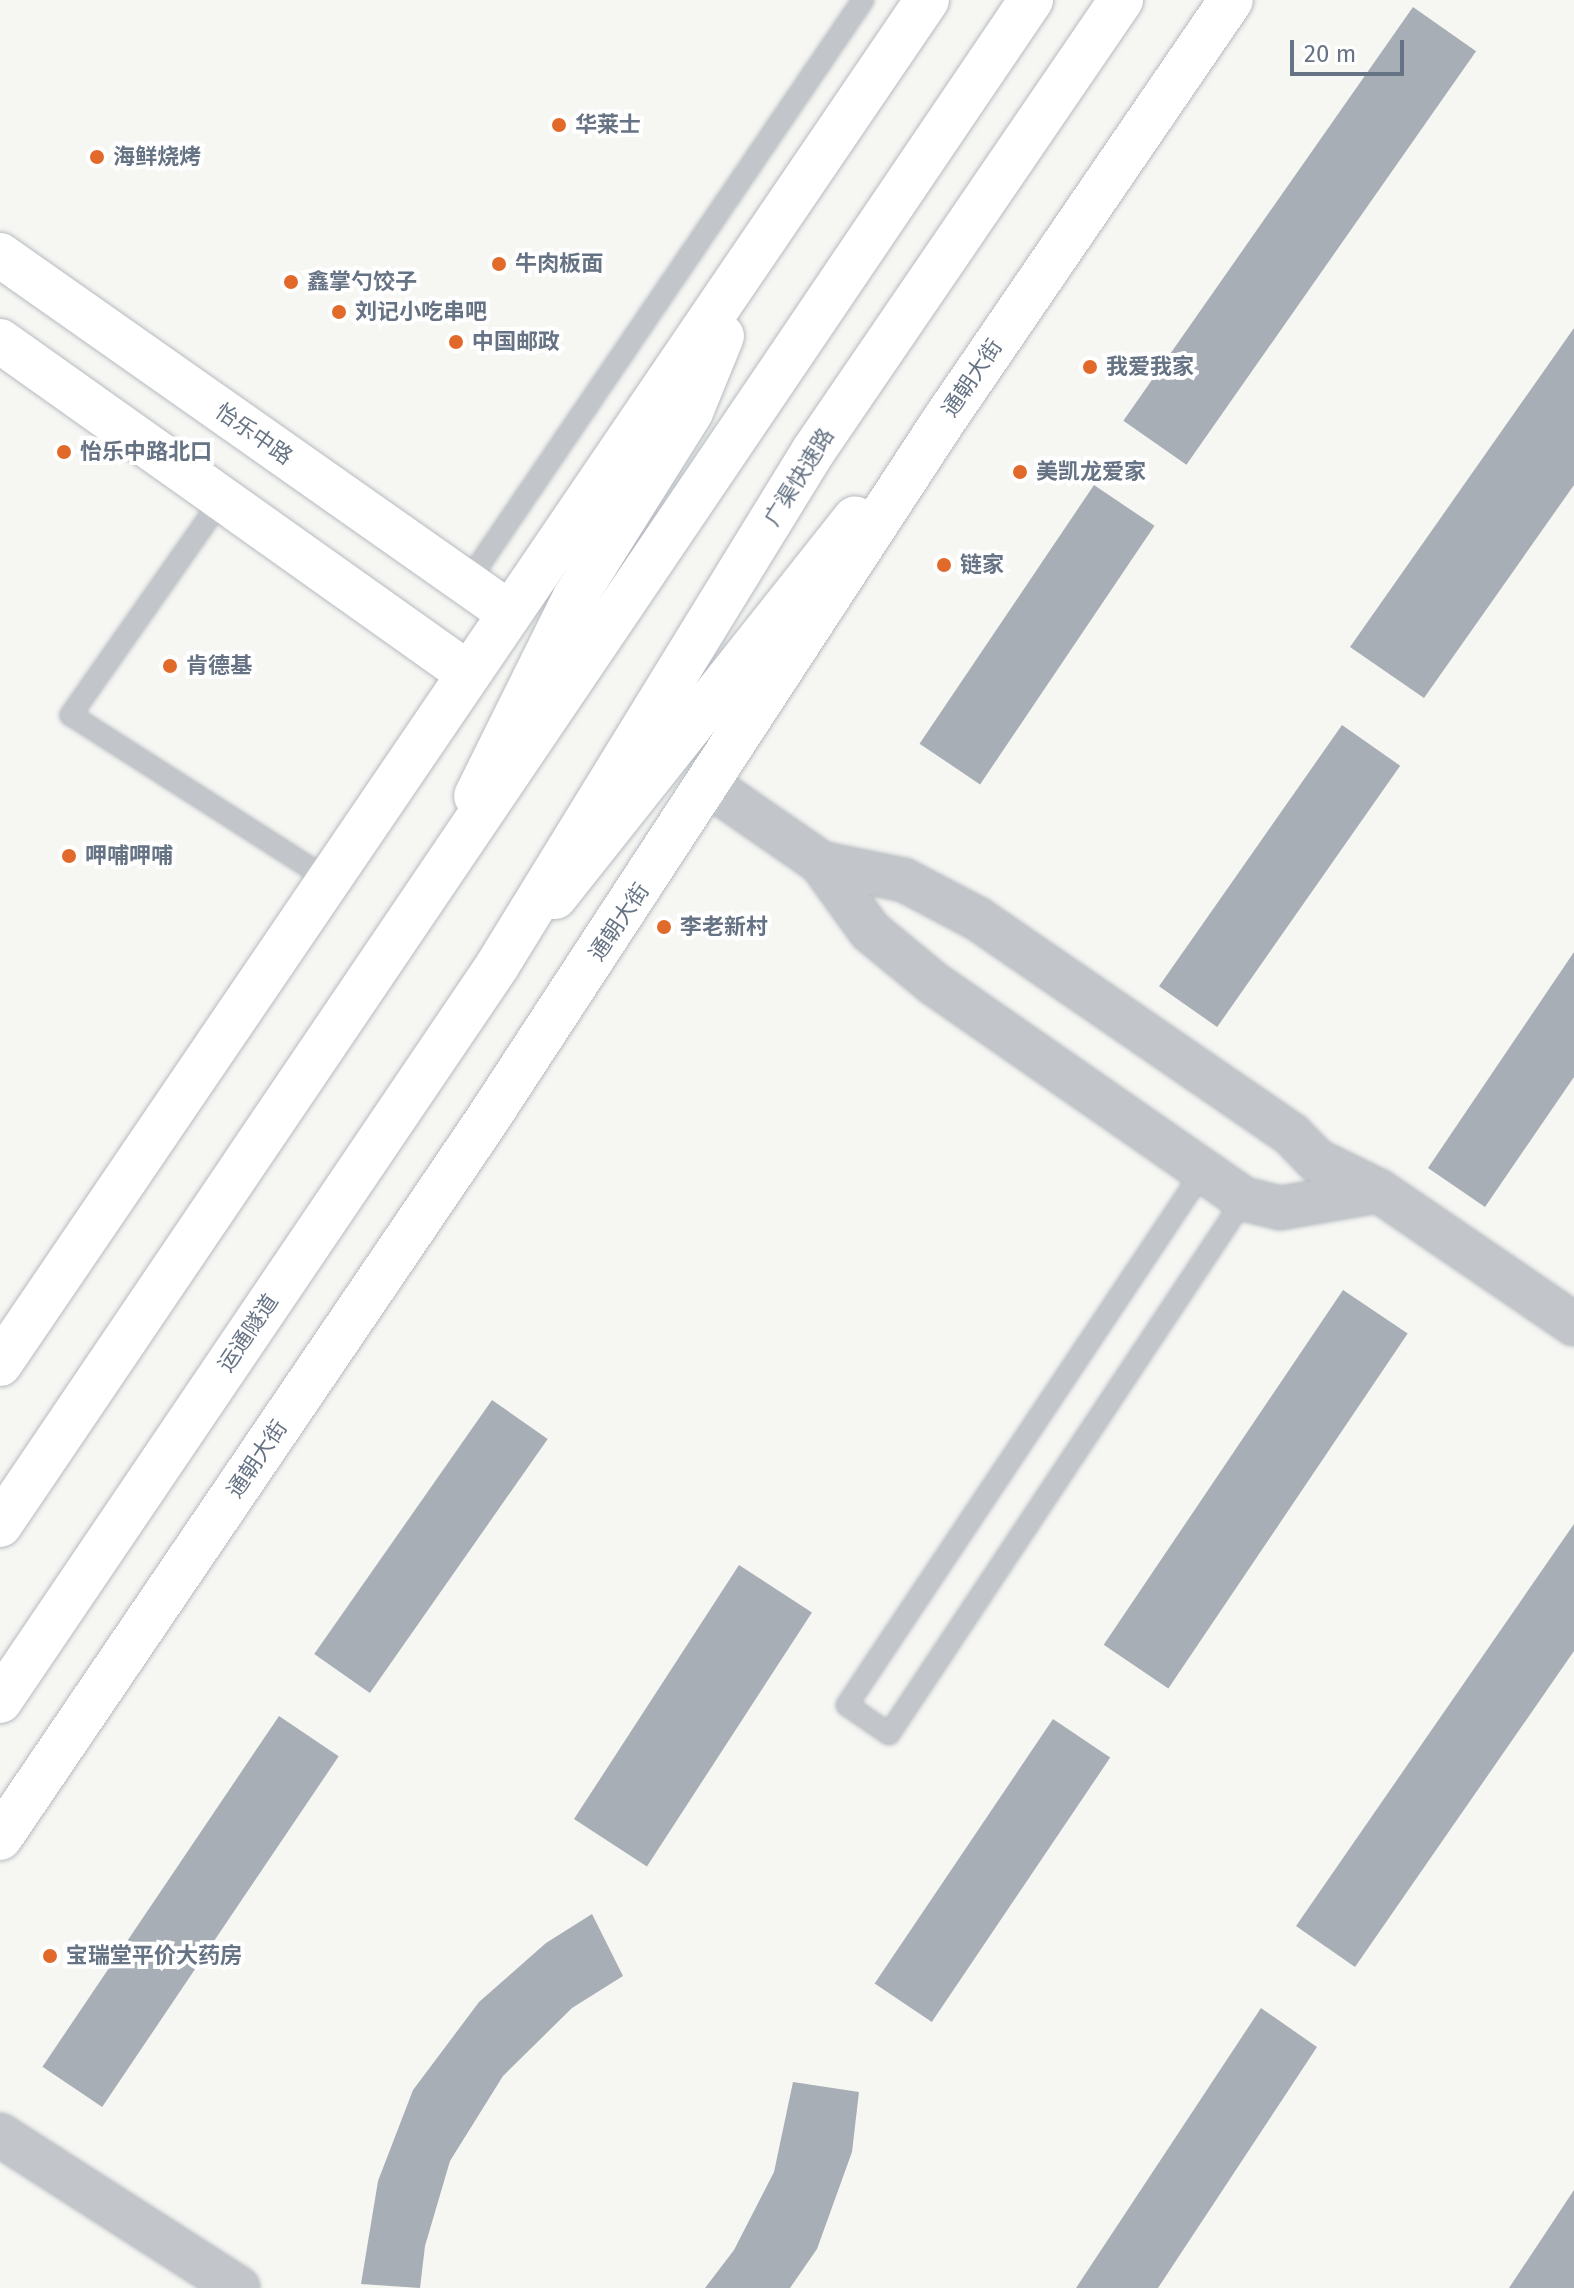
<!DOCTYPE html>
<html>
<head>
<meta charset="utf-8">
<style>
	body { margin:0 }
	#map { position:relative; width:1574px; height:2288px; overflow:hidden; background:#f6f7f3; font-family:"Fira Sans","Noto Sans SC",sans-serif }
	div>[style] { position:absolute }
	.building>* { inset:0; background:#a8aeb6; transform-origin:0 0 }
	.roads { filter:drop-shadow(0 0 2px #b6bac0) drop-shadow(0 0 2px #b6bac0) }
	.service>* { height:20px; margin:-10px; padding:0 10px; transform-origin:10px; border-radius:10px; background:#c2c5c9 }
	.minor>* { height:42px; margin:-21px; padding:0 21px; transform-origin:21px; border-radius:21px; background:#c2c5c9 }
	.secondary>* { height:44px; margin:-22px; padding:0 22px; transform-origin:22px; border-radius:22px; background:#fff }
	.primary>* { height:44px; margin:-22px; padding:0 22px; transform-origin:22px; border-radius:22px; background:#fff }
	.trunk>* { height:44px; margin:-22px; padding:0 22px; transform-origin:22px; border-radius:22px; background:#fff }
	.dots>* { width:22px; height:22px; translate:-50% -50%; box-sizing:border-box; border:4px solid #fff; border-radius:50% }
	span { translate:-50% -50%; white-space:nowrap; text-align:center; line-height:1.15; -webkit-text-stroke:8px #fff; paint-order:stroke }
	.poi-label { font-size:22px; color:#667384; font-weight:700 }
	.left { translate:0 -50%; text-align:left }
	.street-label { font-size:22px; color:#667384 }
	.scale { position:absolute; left:1290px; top:40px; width:114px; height:36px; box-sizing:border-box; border:4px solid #667384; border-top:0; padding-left:10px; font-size:24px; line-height:28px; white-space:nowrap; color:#667384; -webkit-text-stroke:6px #fff; paint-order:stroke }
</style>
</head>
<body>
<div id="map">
	<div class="building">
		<div style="left:1413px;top:7px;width:77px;height:505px;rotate:35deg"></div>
		<div style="clip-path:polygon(1574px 328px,1574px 485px,1424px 698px,1350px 647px)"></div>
		<div style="left:1094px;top:485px;width:73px;height:312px;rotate:34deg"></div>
		<div style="left:1342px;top:725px;width:71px;height:319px;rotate:35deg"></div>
		<div style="clip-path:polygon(1574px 952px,1574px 1077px,1485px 1207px,1428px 1168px)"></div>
		<div style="left:1343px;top:1290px;width:78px;height:428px;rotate:34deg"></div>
		<div style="left:492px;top:1400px;width:68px;height:310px;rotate:35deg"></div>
		<div style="clip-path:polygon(1574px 1524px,1574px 1651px,1355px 1967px,1296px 1926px)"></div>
		<div style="left:739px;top:1565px;width:87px;height:303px;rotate:33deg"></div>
		<div style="left:279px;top:1716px;width:72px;height:423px;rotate:34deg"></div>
		<div style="left:1053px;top:1719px;width:69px;height:319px;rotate:34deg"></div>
		<div style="clip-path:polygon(592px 1914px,623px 1976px,572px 2008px,503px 2076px,450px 2161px,425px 2246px,420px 2288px,361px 2284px,378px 2181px,413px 2090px,479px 2002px,546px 1943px)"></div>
		<div style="clip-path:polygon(1261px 2008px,1317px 2047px,1158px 2288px,1076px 2288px)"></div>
		<div style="clip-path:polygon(793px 2082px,859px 2092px,852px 2152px,817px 2249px,790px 2288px,705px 2288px,734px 2250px,774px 2172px)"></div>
		<div style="clip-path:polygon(1574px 2190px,1574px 2288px,1509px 2288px)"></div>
	</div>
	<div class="roads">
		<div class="service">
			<div style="left:222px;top:499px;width:264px;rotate:125deg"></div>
			<div style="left:71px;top:715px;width:304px;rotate:32.6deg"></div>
			<div style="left:467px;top:583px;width:705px;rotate:-55.81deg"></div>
			<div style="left:1203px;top:1171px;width:642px;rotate:123.69deg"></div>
			<div style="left:847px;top:1705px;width:51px;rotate:34.6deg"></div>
			<div style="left:889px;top:1734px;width:642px;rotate:-56.43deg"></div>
		</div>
		<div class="minor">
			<div style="left:710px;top:786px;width:135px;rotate:34.7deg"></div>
			<div style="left:821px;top:863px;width:84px;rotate:54.2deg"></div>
			<div style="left:870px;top:931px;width:82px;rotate:39.5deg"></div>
			<div style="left:933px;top:983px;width:379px;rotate:34.8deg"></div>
			<div style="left:1244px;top:1199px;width:37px;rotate:14deg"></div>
			<div style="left:1280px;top:1208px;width:100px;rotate:-9.7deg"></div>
			<div style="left:821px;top:863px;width:85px;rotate:11.6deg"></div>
			<div style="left:904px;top:880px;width:84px;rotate:27.8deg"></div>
			<div style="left:978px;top:919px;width:380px;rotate:34.5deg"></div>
			<div style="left:1291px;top:1134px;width:36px;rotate:46deg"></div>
			<div style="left:1316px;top:1160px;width:70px;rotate:26.2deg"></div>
			<div style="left:1379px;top:1191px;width:236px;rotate:34.3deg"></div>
			<div style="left:0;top:2135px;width:283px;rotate:32.7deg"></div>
		</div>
		<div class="secondary">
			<div style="left:0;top:255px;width:621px;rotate:35.1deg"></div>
			<div style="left:0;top:341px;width:572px;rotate:35.39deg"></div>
		</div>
		<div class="primary">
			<div style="left:476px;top:796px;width:222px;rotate:-63.6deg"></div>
			<div style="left:575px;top:597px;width:218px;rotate:-57.9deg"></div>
			<div style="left:691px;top:412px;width:82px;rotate:-67.8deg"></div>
			<div style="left:555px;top:897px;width:483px;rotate:-51.6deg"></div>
			<div style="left:0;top:1364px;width:1649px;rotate:-55.8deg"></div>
			<div style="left:0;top:1838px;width:868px;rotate:-55.85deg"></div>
			<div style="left:487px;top:1120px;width:832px;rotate:-56.86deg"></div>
			<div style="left:942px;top:423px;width:512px;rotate:-55.66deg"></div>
		</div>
		<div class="trunk">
			<div style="left:0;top:1525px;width:1841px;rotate:-55.94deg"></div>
			<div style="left:0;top:1701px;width:887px;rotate:-55.93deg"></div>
			<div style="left:497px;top:966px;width:606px;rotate:-58.44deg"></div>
			<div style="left:814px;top:450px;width:545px;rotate:-55.7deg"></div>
		</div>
	</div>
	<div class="dots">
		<div style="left:559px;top:125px;background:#e16a2a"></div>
		<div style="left:97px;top:157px;background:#e16a2a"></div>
		<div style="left:499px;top:264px;background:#e16a2a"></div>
		<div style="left:291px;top:282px;background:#e16a2a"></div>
		<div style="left:339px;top:312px;background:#e16a2a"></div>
		<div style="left:456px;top:342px;background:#e16a2a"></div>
		<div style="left:1090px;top:367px;background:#e16a2a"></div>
		<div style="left:64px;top:452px;background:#e16a2a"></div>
		<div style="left:1020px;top:472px;background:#e16a2a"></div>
		<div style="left:944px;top:565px;background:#e16a2a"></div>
		<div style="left:170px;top:666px;background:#e16a2a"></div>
		<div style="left:69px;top:856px;background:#e16a2a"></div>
		<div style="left:664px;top:927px;background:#e16a2a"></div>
		<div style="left:50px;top:1956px;background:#e16a2a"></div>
	</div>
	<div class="poi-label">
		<span class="left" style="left:575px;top:125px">华莱士</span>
		<span class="left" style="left:113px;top:157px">海鲜烧烤</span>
		<span class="left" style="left:515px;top:264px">牛肉板面</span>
		<span class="left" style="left:307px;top:282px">鑫掌勺饺子</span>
		<span class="left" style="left:355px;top:312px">刘记小吃串吧</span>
		<span class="left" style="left:472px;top:342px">中国邮政</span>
		<span class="left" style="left:1106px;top:367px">我爱我家</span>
		<span class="left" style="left:80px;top:452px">怡乐中路北口</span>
		<span class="left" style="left:1036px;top:472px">美凯龙爱家</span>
		<span class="left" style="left:960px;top:565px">链家</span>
		<span class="left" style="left:186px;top:666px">肯德基</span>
		<span class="left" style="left:85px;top:856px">呷哺呷哺</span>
		<span class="left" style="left:680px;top:927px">李老新村</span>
		<span class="left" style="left:66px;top:1956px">宝瑞堂平价大药房</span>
	</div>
	<div class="street-label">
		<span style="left:972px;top:378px;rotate:-56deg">通朝大街</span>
		<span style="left:254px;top:434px;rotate:35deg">怡乐中路</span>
		<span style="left:799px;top:477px;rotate:-58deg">广渠快速路</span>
		<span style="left:619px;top:922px;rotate:-56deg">通朝大街</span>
		<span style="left:248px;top:1333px;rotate:-56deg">运通隧道</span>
		<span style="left:257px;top:1459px;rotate:-56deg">通朝大街</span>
	</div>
	<div class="scale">20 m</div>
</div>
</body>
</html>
